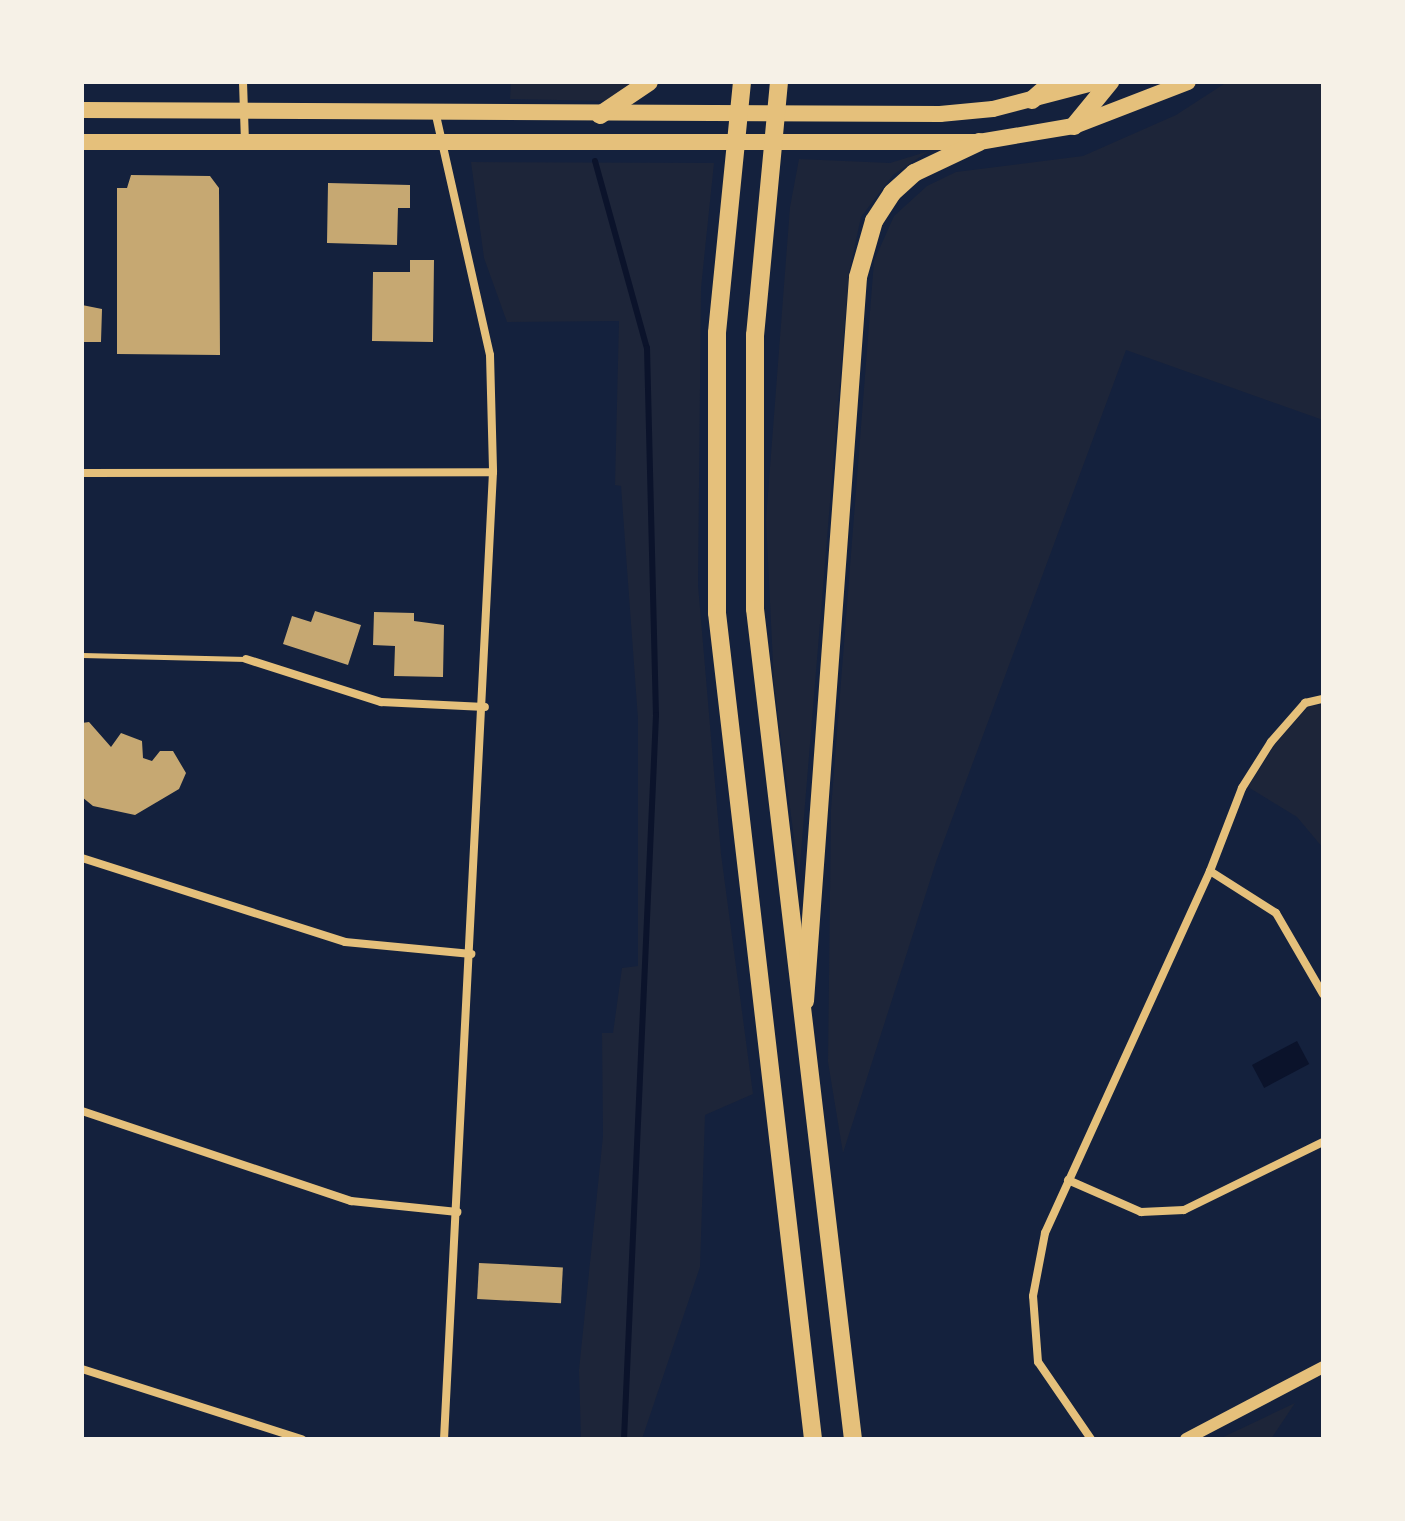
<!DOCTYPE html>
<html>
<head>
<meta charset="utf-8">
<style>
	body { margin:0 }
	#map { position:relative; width:1405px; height:1521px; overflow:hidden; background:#14213d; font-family:"DejaVu Sans",sans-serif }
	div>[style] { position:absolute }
	.green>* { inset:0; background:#1d2539 }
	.water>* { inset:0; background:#0b132b; transform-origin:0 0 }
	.stream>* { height:6px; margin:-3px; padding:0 3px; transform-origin:3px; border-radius:3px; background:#0b132b }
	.building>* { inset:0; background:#c6a872; transform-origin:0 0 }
	.service>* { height:5px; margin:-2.5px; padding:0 2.5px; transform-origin:2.5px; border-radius:2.5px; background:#e5c07b }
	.minor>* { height:8px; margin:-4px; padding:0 4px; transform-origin:4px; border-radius:4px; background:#e5c07b }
	.tertiary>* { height:12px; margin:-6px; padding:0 6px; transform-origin:6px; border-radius:6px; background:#e5c07b }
	.primary>* { height:16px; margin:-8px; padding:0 8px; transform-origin:8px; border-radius:8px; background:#e5c07b }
	.motorway>* { height:18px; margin:-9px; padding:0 9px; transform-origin:9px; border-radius:9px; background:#e5c07b }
	span { translate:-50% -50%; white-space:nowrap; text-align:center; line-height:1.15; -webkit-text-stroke:6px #f6f1e7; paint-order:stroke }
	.frame { position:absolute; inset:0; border:84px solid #f6f1e7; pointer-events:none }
</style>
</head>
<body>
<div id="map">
	<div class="green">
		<div style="clip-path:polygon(511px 82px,635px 82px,605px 101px,510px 99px)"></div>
		<div style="clip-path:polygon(1227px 82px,1323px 82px,1323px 420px,1126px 350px,936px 862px,843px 1153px,828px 1062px,831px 809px,874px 261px,894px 216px,927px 186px,956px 172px,1083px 156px,1176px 115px)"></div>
		<div style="clip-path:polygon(929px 151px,893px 175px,861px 217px,849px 273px,799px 877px,774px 684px,766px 520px,790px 207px,799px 159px,890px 163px)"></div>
		<div style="clip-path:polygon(471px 162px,714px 163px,701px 288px,698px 585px,721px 854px,753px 1094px,705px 1115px,700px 1267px,642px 1439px,581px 1439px,579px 1370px,603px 1136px,602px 1033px,613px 1033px,622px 968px,638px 966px,638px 719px,621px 486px,615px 485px,619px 321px,507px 322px,484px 258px)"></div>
		<div style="clip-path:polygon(1323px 704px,1323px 848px,1297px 817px,1248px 787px,1276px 743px,1308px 707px)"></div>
		<div style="clip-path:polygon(1295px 1403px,1271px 1439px,1219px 1439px)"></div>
	</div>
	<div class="water">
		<div style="left:1297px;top:1041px;width:26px;height:51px;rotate:62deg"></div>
	</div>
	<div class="stream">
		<div style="left:595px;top:161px;width:194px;rotate:74.5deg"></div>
		<div style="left:647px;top:348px;width:367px;rotate:88.6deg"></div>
		<div style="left:656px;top:715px;width:725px;rotate:92.53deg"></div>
	</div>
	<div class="building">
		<div style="clip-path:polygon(131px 175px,210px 176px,219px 188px,220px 355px,117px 354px,117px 188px,127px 188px)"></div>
		<div style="clip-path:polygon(328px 183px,410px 185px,410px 208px,398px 208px,397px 245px,327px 243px)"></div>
		<div style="clip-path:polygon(410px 260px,434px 260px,433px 342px,372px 341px,373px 272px,410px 272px)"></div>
		<div style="clip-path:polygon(82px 305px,102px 309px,101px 342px,82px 342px)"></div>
		<div style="clip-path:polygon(315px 611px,361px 625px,348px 665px,283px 644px,292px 616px,311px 622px)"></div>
		<div style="clip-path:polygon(374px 612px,414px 613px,414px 621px,444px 625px,443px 677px,394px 676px,395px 646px,373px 645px)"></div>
		<div style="clip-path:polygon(89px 722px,111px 747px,121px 733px,142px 741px,143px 758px,152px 761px,160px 751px,173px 751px,186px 773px,179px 789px,135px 815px,93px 806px,82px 797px,82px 723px)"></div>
		<div style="left:479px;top:1263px;width:84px;height:36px;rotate:3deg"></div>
	</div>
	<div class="service">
		<div style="left:82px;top:655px;width:164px;rotate:1.4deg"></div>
	</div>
	<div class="minor">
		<div style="left:243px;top:82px;width:61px;rotate:88.1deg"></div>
		<div style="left:435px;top:111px;width:250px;rotate:77.3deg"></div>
		<div style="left:490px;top:355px;width:117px;rotate:88.5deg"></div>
		<div style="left:493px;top:472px;width:968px;rotate:92.9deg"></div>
		<div style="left:82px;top:473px;width:411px;rotate:-0.1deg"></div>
		<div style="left:246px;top:659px;width:142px;rotate:17.7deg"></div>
		<div style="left:381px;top:702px;width:104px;rotate:2.8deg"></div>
		<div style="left:82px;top:858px;width:276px;rotate:17.7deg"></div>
		<div style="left:345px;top:942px;width:127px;rotate:5.4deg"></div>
		<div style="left:1210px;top:871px;width:89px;rotate:-68.9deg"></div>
		<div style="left:1242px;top:788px;width:54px;rotate:-57.8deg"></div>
		<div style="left:1271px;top:742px;width:52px;rotate:-48.9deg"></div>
		<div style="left:1305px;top:703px;width:18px;rotate:-13deg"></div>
		<div style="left:82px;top:1111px;width:284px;rotate:18.5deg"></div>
		<div style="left:351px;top:1201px;width:107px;rotate:5.9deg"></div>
		<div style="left:1068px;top:1180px;width:80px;rotate:23.7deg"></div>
		<div style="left:1141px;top:1212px;width:43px;rotate:-2.7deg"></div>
		<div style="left:1184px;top:1210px;width:155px;rotate:-26.1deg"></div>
		<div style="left:82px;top:1369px;width:231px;rotate:17.7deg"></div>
		<div style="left:1091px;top:1439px;width:93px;rotate:-124.5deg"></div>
		<div style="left:1038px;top:1362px;width:66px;rotate:-94.3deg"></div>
		<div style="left:1033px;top:1296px;width:64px;rotate:-79.2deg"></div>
		<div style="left:1045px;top:1233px;width:398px;rotate:-65.5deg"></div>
		<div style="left:1210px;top:871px;width:78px;rotate:32.5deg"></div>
		<div style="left:1276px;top:913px;width:94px;rotate:59.9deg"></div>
	</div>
	<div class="tertiary">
		<div style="left:1186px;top:1439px;width:155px;rotate:-27.7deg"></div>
	</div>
	<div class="primary">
		<div style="left:82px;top:110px;width:858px;rotate:0.27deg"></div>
		<div style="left:940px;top:114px;width:53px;rotate:-5.4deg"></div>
		<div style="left:993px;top:109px;width:107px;rotate:-14.6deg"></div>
		<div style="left:82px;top:142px;width:897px"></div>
		<div style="left:979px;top:142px;width:96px;rotate:-9.6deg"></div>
		<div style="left:1074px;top:126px;width:122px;rotate:-21.1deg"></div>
	</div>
	<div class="motorway">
		<div style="left:742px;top:82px;width:252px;rotate:95.7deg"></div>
		<div style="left:717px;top:333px;width:280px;rotate:90deg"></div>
		<div style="left:717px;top:613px;width:832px;rotate:83.37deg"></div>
		<div style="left:779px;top:82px;width:254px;rotate:95.4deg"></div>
		<div style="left:755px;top:335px;width:274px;rotate:90deg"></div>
		<div style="left:755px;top:609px;width:836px;rotate:83.27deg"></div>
		<div style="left:1032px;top:100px;width:28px;rotate:-41deg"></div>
		<div style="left:600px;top:115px;width:59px;rotate:-34deg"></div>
		<div style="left:1074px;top:126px;width:57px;rotate:-50.7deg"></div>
		<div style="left:805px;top:1001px;width:726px;rotate:-85.81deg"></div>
		<div style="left:858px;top:277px;width:58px;rotate:-74.1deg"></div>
		<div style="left:874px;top:221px;width:33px;rotate:-57deg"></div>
		<div style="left:892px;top:193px;width:30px;rotate:-42deg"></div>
		<div style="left:914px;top:173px;width:72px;rotate:-25.5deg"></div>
	</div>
	<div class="frame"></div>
</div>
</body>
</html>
